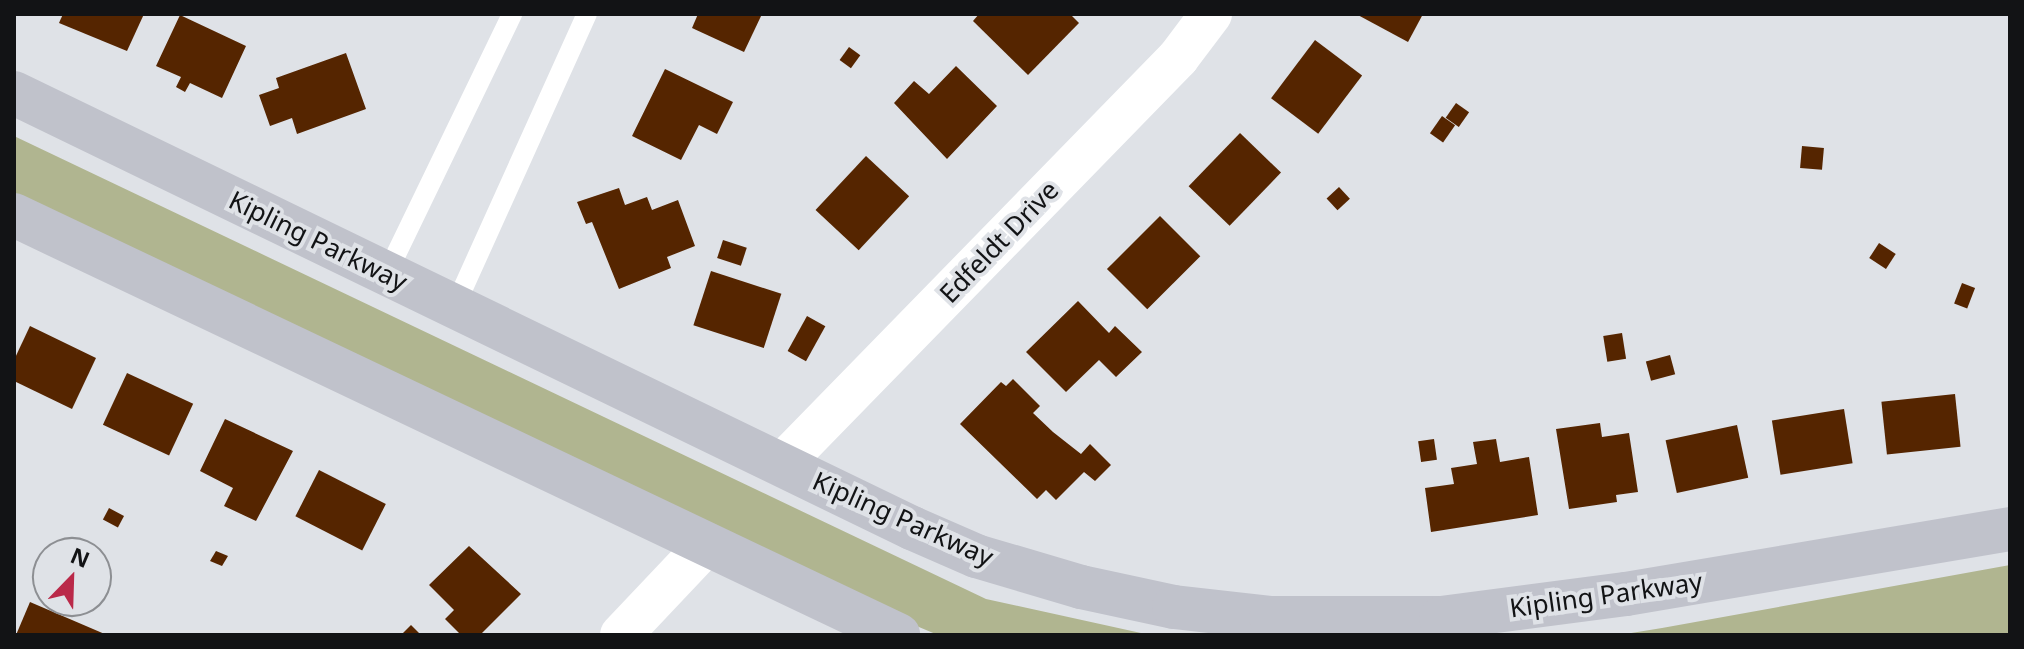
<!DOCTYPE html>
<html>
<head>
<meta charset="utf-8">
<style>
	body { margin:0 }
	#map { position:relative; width:2024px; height:649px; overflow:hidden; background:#dfe2e7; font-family:"Noto Sans",sans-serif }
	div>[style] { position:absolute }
	.green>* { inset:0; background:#b0b590 }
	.building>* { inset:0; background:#552500; transform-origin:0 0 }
	.lane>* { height:20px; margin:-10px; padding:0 10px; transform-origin:10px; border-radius:10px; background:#fff }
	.street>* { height:42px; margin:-21px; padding:0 21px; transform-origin:21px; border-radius:21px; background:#fff }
	.secondary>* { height:44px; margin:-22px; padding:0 22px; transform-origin:22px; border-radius:22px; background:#c0c2cb }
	span { translate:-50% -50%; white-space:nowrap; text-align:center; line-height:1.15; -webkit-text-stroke:8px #dfe2e7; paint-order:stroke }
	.street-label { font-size:26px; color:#121315 }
	.frame { position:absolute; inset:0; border:16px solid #121315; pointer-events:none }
	.north { position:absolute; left:32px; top:537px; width:80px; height:80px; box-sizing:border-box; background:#dfe2e7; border:2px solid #8d8f93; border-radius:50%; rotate:23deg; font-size:22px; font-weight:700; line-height:32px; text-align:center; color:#121315 }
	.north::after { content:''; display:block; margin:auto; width:28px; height:36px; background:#ba2949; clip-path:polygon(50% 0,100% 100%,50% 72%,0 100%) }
</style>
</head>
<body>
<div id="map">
	<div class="green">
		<div style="clip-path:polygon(14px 136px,986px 599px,1150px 635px,938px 635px,821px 586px,14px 201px)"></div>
		<div style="clip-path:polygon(2010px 565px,2010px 635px,1619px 635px,1662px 628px)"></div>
	</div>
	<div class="building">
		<div style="clip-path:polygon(63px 14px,144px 14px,127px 51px,59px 23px)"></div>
		<div style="clip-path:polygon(698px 14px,762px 14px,744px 52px,692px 28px)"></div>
		<div style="clip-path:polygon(979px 14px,1070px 14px,1079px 23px,1028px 75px,973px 21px)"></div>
		<div style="clip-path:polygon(1356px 14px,1423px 14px,1408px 42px)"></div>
		<div style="clip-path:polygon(180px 15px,246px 46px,222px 98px,190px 83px,185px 92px,176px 87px,181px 77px,156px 66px)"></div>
		<div style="left:1315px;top:40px;width:59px;height:73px;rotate:37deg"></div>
		<div style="left:849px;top:47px;width:14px;height:16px;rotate:36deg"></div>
		<div style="clip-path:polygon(346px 53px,366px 109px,297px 134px,292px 118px,270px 126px,259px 95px,279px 88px,276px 78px)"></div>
		<div style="clip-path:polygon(956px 66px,997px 106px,947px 159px,894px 103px,914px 81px,929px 94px)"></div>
		<div style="clip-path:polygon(665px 69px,733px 102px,717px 134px,699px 125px,681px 160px,632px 136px)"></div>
		<div style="left:1456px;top:103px;width:16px;height:18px;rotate:35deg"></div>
		<div style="left:1442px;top:116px;width:16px;height:21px;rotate:35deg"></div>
		<div style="left:1240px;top:133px;width:57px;height:74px;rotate:44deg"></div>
		<div style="left:1802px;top:146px;width:22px;height:22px;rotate:5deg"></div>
		<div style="left:866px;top:156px;width:59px;height:74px;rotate:43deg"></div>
		<div style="left:1339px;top:187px;width:16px;height:17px;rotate:47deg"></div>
		<div style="clip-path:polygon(619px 188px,625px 205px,647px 197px,652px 210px,678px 200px,695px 246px,667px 257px,671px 268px,619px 289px,592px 222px,586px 224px,577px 202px)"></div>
		<div style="left:1160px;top:216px;width:57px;height:75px;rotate:45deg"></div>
		<div style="left:723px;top:240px;width:25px;height:19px;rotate:18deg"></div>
		<div style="left:1879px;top:243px;width:20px;height:18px;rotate:33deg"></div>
		<div style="left:711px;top:271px;width:74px;height:57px;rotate:18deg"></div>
		<div style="left:1962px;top:283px;width:14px;height:22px;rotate:21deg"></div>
		<div style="clip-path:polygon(1078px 301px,1109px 333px,1115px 326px,1142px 352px,1116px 377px,1099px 360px,1066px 392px,1026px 352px)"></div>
		<div style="left:807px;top:316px;width:21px;height:40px;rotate:29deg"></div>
		<div style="clip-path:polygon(30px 326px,96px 358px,72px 409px,14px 381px,14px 360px)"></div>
		<div style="left:1622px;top:333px;width:26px;height:19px;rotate:81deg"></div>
		<div style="left:1670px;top:355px;width:20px;height:25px;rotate:75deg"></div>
		<div style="left:127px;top:373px;width:73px;height:57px;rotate:25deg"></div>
		<div style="clip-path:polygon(1013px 379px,1040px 406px,1033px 413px,1053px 432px,1081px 454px,1090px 444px,1111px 465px,1095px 481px,1084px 472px,1056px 500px,1046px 490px,1037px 499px,960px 424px,1001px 382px,1006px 386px)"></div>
		<div style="left:1955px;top:394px;width:53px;height:74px;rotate:84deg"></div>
		<div style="left:1844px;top:409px;width:55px;height:73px;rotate:81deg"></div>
		<div style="clip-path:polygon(225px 419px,293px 451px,256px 521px,224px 506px,233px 488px,200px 471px)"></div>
		<div style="clip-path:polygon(1600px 423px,1602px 437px,1629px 433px,1638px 492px,1616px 495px,1617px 502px,1569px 509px,1556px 429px)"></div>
		<div style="left:1737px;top:425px;width:54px;height:73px;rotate:78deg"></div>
		<div style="left:1434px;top:439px;width:21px;height:16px;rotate:82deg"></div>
		<div style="clip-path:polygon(1496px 439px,1500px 462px,1529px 457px,1538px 515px,1431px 532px,1425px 488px,1454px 484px,1451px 468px,1477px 464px,1473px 442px)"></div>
		<div style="left:319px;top:470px;width:75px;height:52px;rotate:27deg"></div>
		<div style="left:109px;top:508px;width:17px;height:13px;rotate:28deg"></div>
		<div style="clip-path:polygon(469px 546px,521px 594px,480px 635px,461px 635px,445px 619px,454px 610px,429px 585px)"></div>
		<div style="clip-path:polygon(216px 551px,228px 556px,222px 566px,210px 561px)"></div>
		<div style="clip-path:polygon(30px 602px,107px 635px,16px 635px)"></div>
		<div style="clip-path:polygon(411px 625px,421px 635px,401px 635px)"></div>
	</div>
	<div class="lane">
		<div style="left:387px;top:273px;width:288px;rotate:-64.2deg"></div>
		<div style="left:455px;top:306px;width:320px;rotate:-65.7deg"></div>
	</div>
	<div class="street">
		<div style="left:781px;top:465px;width:569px;rotate:-45.71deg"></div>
		<div style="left:1178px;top:58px;width:55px;rotate:-53.1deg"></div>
		<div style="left:621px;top:635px;width:124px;rotate:-46.6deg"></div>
	</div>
	<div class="secondary">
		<div style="left:14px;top:93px;width:998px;rotate:25.85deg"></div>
		<div style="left:912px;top:528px;width:70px;rotate:23.6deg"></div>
		<div style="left:976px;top:556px;width:109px;rotate:16.4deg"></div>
		<div style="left:1081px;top:587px;width:95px;rotate:12.1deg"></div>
		<div style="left:1174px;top:607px;width:98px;rotate:6.5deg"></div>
		<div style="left:1271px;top:618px;width:170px"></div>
		<div style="left:1441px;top:618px;width:187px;rotate:-7.4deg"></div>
		<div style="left:1626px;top:594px;width:389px;rotate:-9.6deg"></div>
		<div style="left:14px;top:215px;width:979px;rotate:25.41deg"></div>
	</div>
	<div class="street-label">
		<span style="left:318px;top:241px;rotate:26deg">Kipling Parkway</span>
		<span style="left:999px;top:242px;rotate:-46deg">Edfeldt Drive</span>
		<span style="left:903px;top:519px;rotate:24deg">Kipling Parkway</span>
		<span style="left:1606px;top:595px;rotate:-8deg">Kipling Parkway</span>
	</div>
	<div class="frame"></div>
	<div class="north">N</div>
</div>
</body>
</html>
